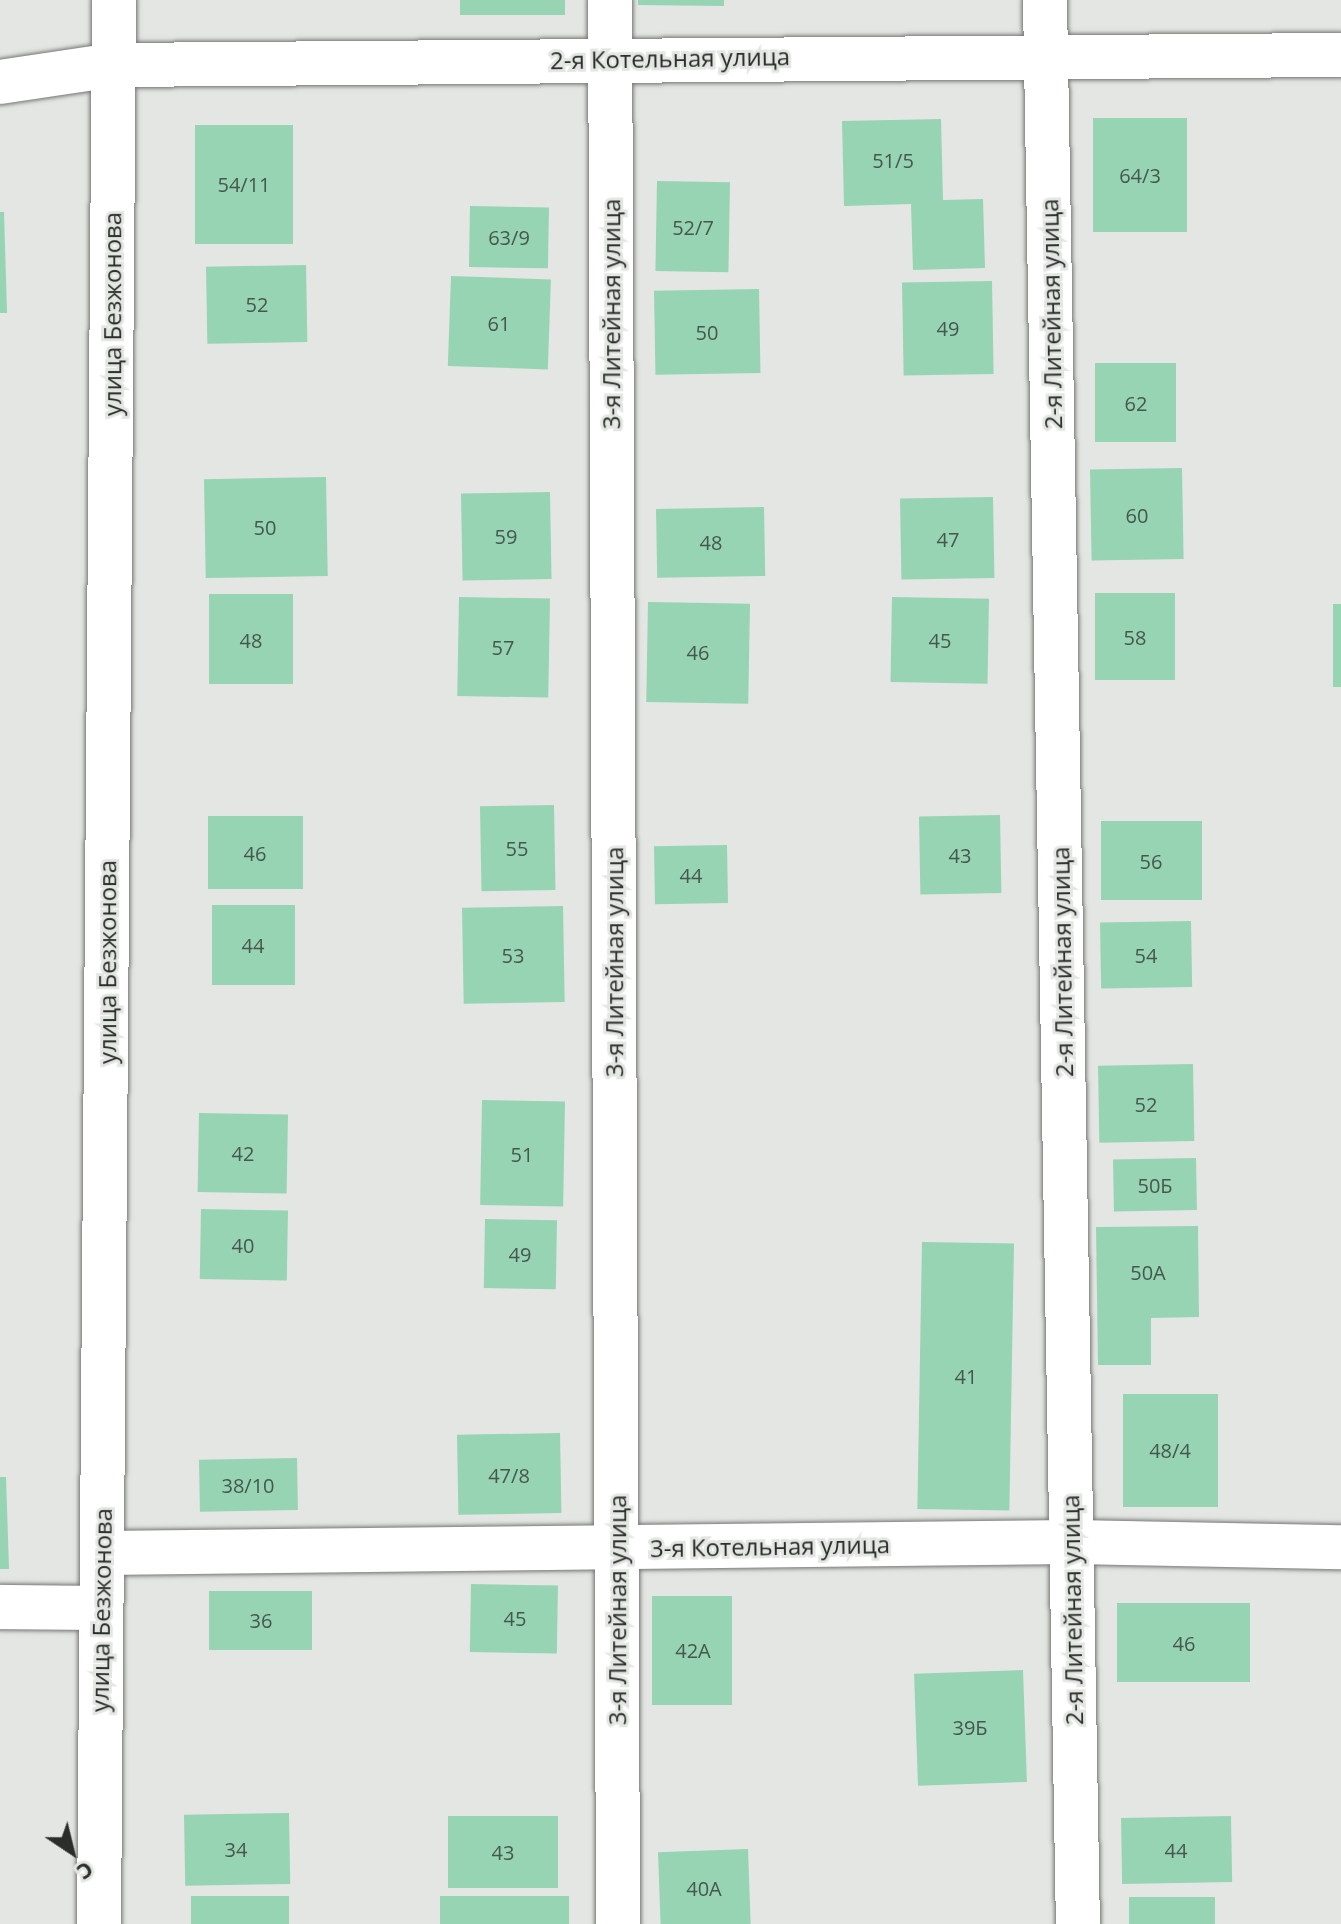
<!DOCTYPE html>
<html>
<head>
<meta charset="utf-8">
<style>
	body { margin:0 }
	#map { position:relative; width:1341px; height:1924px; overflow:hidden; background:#e3e6e2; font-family:"Open Sans",sans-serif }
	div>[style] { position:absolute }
	.building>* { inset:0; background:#96d4b4; transform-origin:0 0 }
	.roads { filter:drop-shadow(0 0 2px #767875) drop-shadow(0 0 2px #767875) }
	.minor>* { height:44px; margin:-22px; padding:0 22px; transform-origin:22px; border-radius:22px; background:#fff }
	span { translate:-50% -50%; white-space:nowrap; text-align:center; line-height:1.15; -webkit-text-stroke:6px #e3e6e2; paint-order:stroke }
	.number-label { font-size:20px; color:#46574d }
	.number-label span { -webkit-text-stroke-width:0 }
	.street-label { font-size:24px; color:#2b2d2b }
	.north { position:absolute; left:32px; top:1812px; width:80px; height:80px; -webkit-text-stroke:6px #e3e6e2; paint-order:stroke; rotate:145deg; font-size:22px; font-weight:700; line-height:32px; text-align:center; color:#2b2d2b }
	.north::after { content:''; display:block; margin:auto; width:28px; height:36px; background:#2b2d2b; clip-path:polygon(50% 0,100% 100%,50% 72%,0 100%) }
</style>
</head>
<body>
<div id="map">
	<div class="building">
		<div style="left:460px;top:0;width:105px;height:15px"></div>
		<div style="clip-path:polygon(638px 0,724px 0,724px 6px,638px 5px)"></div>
		<div style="left:1187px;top:118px;width:114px;height:94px;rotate:90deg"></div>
		<div style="clip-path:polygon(941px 119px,943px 200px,983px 199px,985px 268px,913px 270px,911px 204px,844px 206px,842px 121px)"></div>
		<div style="left:195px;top:125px;width:98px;height:119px"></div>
		<div style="left:657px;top:181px;width:73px;height:90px;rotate:1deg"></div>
		<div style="left:470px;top:206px;width:79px;height:61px;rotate:1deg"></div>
		<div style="clip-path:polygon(0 212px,4px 212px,7px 313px,0 313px)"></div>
		<div style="left:306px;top:265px;width:77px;height:100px;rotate:89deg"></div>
		<div style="left:451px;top:276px;width:100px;height:90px;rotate:2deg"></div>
		<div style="left:992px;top:281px;width:93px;height:90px;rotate:89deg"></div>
		<div style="left:759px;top:289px;width:84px;height:105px;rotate:89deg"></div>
		<div style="left:1095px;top:363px;width:81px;height:79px"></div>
		<div style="left:1182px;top:468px;width:91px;height:92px;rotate:89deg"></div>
		<div style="left:326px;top:477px;width:99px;height:122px;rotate:89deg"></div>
		<div style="left:550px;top:492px;width:87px;height:89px;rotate:89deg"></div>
		<div style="left:993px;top:497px;width:81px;height:93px;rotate:89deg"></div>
		<div style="left:764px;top:507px;width:69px;height:108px;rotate:89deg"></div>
		<div style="left:1095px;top:593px;width:80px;height:87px"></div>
		<div style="left:293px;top:594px;width:90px;height:84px;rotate:90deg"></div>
		<div style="left:459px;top:597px;width:91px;height:99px;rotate:1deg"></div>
		<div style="left:892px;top:597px;width:97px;height:85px;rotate:1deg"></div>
		<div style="left:648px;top:602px;width:102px;height:100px;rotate:1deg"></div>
		<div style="left:1333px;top:604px;width:8px;height:83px"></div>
		<div style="left:554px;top:805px;width:85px;height:74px;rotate:89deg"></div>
		<div style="left:1000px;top:815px;width:78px;height:81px;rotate:89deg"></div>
		<div style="left:208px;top:816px;width:95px;height:73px"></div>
		<div style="left:1101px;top:821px;width:101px;height:79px"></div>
		<div style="left:727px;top:845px;width:58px;height:73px;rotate:89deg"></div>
		<div style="left:212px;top:905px;width:83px;height:80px"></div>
		<div style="left:563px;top:906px;width:96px;height:101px;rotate:89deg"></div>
		<div style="left:1191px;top:921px;width:66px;height:91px;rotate:89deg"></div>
		<div style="left:1193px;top:1064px;width:77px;height:95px;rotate:89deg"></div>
		<div style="left:482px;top:1100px;width:83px;height:105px;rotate:1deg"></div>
		<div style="left:199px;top:1113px;width:89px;height:79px;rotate:1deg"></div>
		<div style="left:1196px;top:1158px;width:52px;height:83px;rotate:89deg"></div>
		<div style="left:201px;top:1209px;width:87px;height:70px;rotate:1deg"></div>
		<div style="left:485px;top:1219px;width:72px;height:69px;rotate:1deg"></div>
		<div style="clip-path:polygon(1198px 1226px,1199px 1317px,1151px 1318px,1151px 1365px,1098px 1365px,1096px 1227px)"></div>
		<div style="left:922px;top:1242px;width:92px;height:267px;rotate:1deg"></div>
		<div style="left:1123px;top:1394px;width:95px;height:113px"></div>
		<div style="left:560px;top:1433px;width:80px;height:103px;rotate:89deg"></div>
		<div style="left:297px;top:1458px;width:52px;height:98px;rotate:89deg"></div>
		<div style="clip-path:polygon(0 1477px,6px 1477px,9px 1569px,0 1569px)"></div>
		<div style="left:471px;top:1584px;width:87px;height:68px;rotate:1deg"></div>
		<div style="left:209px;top:1591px;width:103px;height:59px"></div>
		<div style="left:652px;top:1596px;width:80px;height:109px"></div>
		<div style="left:1250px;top:1603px;width:79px;height:133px;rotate:90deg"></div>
		<div style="left:1023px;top:1670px;width:112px;height:109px;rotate:88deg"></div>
		<div style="left:289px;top:1813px;width:71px;height:105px;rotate:89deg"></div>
		<div style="left:558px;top:1816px;width:72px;height:110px;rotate:90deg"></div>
		<div style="left:1231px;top:1816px;width:66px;height:110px;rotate:89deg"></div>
		<div style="left:748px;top:1849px;width:75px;height:90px;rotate:88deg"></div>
		<div style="left:289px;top:1896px;width:28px;height:98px;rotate:90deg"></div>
		<div style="left:440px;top:1896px;width:129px;height:28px"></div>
		<div style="left:1215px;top:1897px;width:27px;height:86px;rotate:90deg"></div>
	</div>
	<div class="roads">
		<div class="minor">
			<div style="left:610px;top:0;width:1924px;rotate:89.76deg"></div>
			<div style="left:1045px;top:0;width:1924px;rotate:89.02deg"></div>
			<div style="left:0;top:82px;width:115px;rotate:-8.5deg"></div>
			<div style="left:114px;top:65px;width:1227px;rotate:-0.47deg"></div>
			<div style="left:102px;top:1553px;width:969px;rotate:-0.65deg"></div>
			<div style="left:1071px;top:1542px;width:270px;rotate:1.1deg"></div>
			<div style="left:0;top:1607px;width:101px;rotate:0.6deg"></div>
			<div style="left:99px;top:1924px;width:1924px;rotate:-89.55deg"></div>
		</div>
	</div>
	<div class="number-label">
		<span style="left:893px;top:160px">51/5</span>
		<span style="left:1140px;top:175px">64/3</span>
		<span style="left:244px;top:184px">54/11</span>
		<span style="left:693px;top:227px">52/7</span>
		<span style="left:509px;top:237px">63/9</span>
		<span style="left:257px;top:304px">52</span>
		<span style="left:499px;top:323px">61</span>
		<span style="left:948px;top:328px">49</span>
		<span style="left:707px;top:332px">50</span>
		<span style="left:1136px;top:403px">62</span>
		<span style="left:1137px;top:515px">60</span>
		<span style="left:265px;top:527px">50</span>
		<span style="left:506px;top:536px">59</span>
		<span style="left:948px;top:539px">47</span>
		<span style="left:711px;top:542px">48</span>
		<span style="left:1135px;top:637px">58</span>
		<span style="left:251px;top:640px">48</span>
		<span style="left:940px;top:640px">45</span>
		<span style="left:503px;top:647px">57</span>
		<span style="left:698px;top:652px">46</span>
		<span style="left:517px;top:848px">55</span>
		<span style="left:255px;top:853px">46</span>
		<span style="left:960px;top:855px">43</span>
		<span style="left:1151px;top:861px">56</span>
		<span style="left:691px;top:875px">44</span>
		<span style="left:253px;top:945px">44</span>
		<span style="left:513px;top:955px">53</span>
		<span style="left:1146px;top:955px">54</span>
		<span style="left:1146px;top:1104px">52</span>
		<span style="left:243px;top:1153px">42</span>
		<span style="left:522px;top:1154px">51</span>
		<span style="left:1155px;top:1185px">50Б</span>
		<span style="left:243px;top:1245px">40</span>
		<span style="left:520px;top:1254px">49</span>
		<span style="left:1148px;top:1272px">50А</span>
		<span style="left:966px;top:1376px">41</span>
		<span style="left:1170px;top:1450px">48/4</span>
		<span style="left:509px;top:1475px">47/8</span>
		<span style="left:248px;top:1485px">38/10</span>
		<span style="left:515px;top:1618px">45</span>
		<span style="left:261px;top:1620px">36</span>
		<span style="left:1184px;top:1643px">46</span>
		<span style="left:693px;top:1650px">42А</span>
		<span style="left:970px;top:1727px">39Б</span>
		<span style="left:236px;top:1849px">34</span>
		<span style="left:1176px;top:1850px">44</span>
		<span style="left:503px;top:1852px">43</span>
		<span style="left:704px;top:1888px">40А</span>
	</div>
	<div class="street-label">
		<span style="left:670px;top:58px;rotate:-1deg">2-я Котельная улица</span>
		<span style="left:112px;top:314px;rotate:-90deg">улица Безжонова</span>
		<span style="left:611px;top:314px;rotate:-90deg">3-я Литейная улица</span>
		<span style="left:1051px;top:314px;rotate:-91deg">2-я Литейная улица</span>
		<span style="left:107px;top:962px;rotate:-90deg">улица Безжонова</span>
		<span style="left:614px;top:962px;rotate:-90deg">3-я Литейная улица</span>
		<span style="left:1062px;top:962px;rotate:-91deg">2-я Литейная улица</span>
		<span style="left:770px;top:1546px;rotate:-1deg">3-я Котельная улица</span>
		<span style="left:101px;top:1610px;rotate:-89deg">улица Безжонова</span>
		<span style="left:617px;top:1610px;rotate:-90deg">3-я Литейная улица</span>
		<span style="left:1072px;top:1610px;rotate:-91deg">2-я Литейная улица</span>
	</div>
	<div class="north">С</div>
</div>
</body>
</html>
